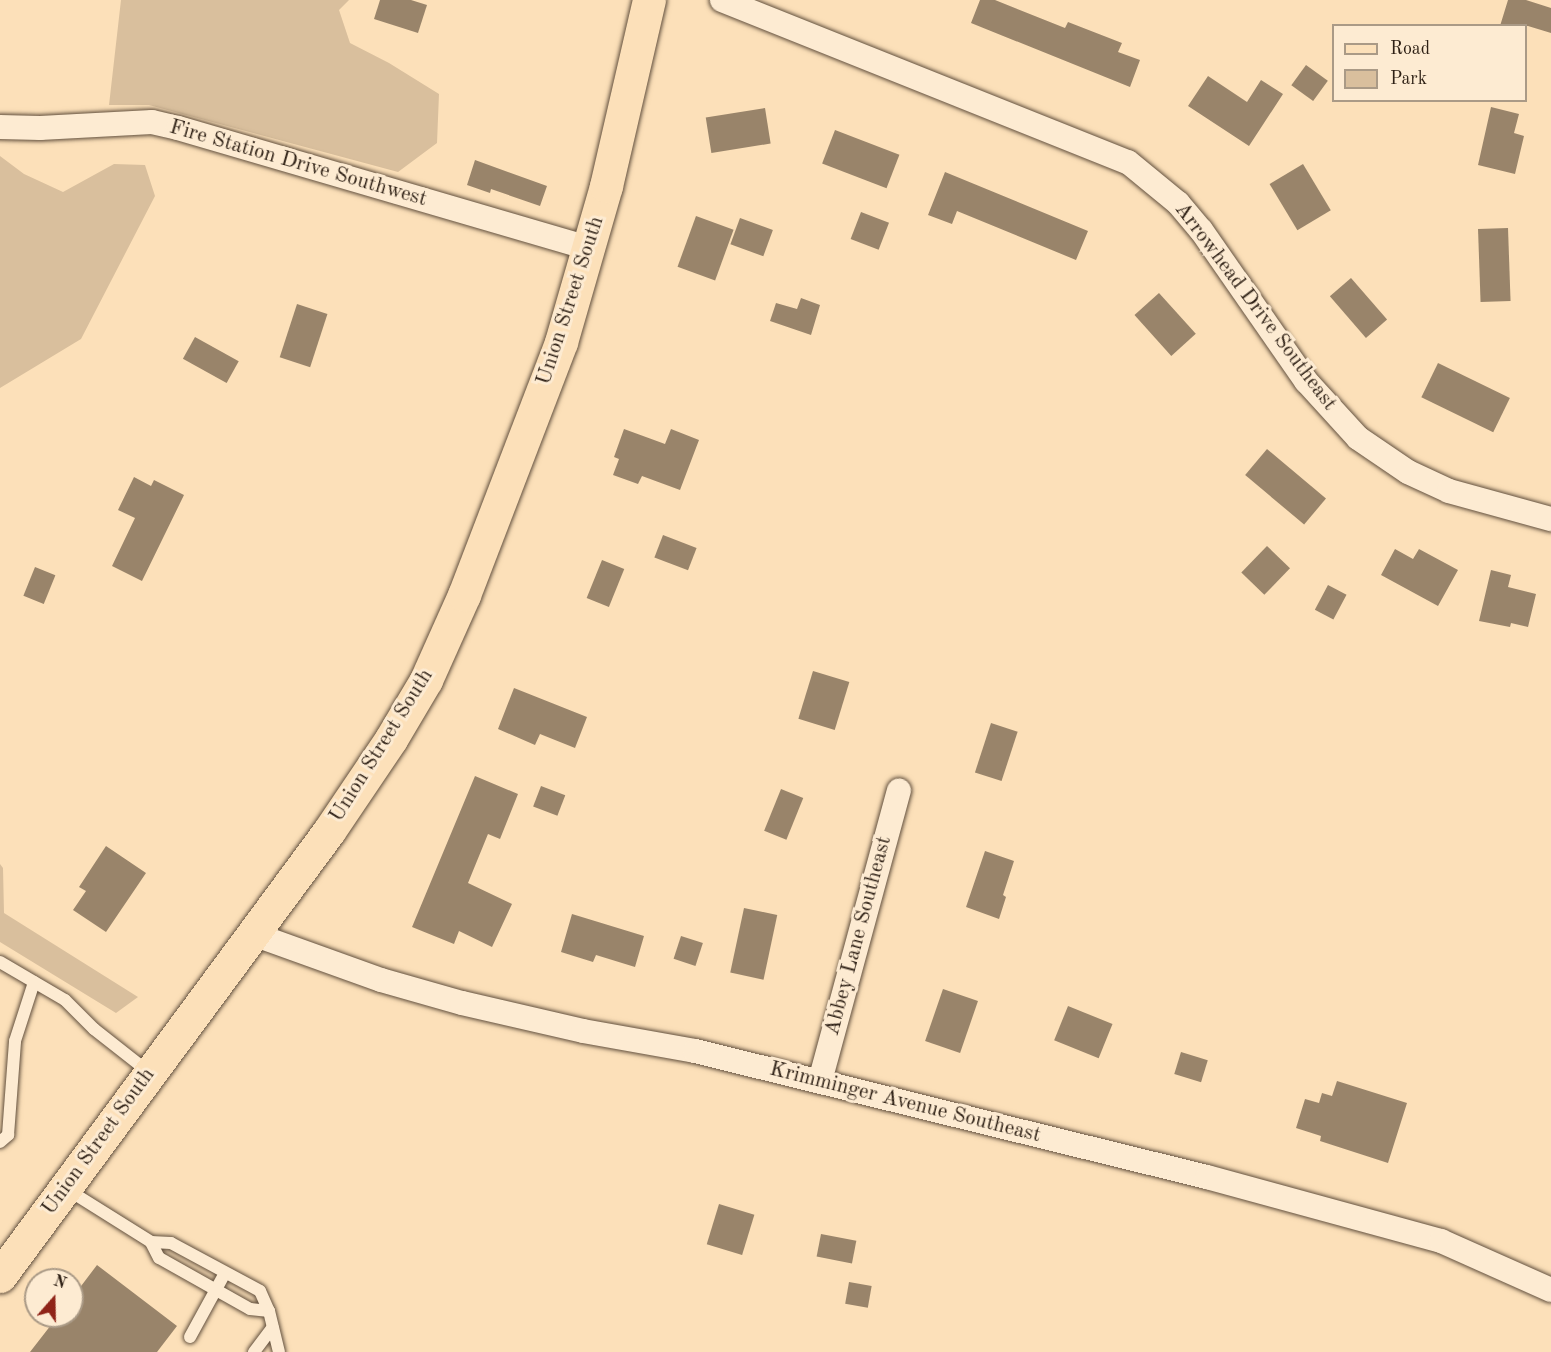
<!DOCTYPE html>
<html>
<head>
<meta charset="utf-8">
<style>
	body { margin:0 }
	#map { position:relative; width:1551px; height:1352px; overflow:hidden; background:#fce0b9; font-family:"Old Standard TT",serif }
	div>[style] { position:absolute }
	.green>* { inset:0; background:#d9bf9d }
	.building>* { inset:0; background:#99846a; transform-origin:0 0 }
	.roads { filter:drop-shadow(0 0 2px #62503e) drop-shadow(0 0 2px #62503e) }
	.service>* { height:12px; margin:-6px; padding:0 6px; transform-origin:6px; border-radius:6px; background:#fdebd2 }
	.minor>* { height:24px; margin:-12px; padding:0 12px; transform-origin:12px; border-radius:12px; background:#fdebd2 }
	.primary>* { height:33px; margin:-16.5px; padding:0 16.5px; transform-origin:16.5px; border-radius:16.5px; background:#fce0b9 }
	span { translate:-50% -50%; white-space:nowrap; text-align:center; line-height:1.15; -webkit-text-stroke:6px #fdebd2; paint-order:stroke }
	.street-label { font-size:21px; color:#2e2015 }
	.legend { position:absolute; left:1332px; top:24px; width:195px; height:78px; box-sizing:border-box; background:#fdebd2; border:2px solid #aa9a86; margin:0; padding:8px 10px; list-style:none; font-size:18px; color:#2e2015 }
	.legend li { display:flex; align-items:center; gap:12px; height:30px }
	.legend b { width:30px; border:2px solid #aa9a86 }
	.north { position:absolute; left:24px; top:1268px; width:60px; height:60px; box-sizing:border-box; background:#fdebd2; border:2px solid #aa9a86; border-radius:50%; rotate:20deg; font-size:16px; font-weight:700; line-height:24px; text-align:center; color:#2e2015 }
	.north::after { content:''; display:block; margin:auto; width:21px; height:27px; background:#8f2418; clip-path:polygon(50% 0,100% 100%,50% 72%,0 100%) }
</style>
</head>
<body>
<div id="map">
	<div class="green">
		<div style="clip-path:polygon(121px 0,349px 0,339px 10px,350px 43px,389px 63px,439px 94px,437px 143px,398px 172px,149px 105px,109px 105px)"></div>
		<div style="clip-path:polygon(0 156px,24px 174px,63px 192px,114px 164px,145px 165px,155px 196px,81px 339px,0 388px)"></div>
		<div style="clip-path:polygon(0 864px,3px 868px,4px 913px,138px 997px,116px 1013px,0 942px)"></div>
	</div>
	<div class="building">
		<div style="clip-path:polygon(380px 0,411px 0,427px 5px,418px 33px,374px 19px)"></div>
		<div style="clip-path:polygon(980px 0,995px 0,1065px 28px,1068px 22px,1122px 43px,1118px 52px,1140px 60px,1130px 87px,971px 23px)"></div>
		<div style="clip-path:polygon(1508px 0,1526px 0,1551px 8px,1551px 33px,1528px 26px,1500px 26px)"></div>
		<div style="left:1306px;top:65px;width:27px;height:25px;rotate:36deg"></div>
		<div style="clip-path:polygon(1208px 76px,1247px 102px,1261px 80px,1283px 94px,1249px 146px,1188px 106px)"></div>
		<div style="clip-path:polygon(1491px 107px,1519px 114px,1514px 133px,1524px 136px,1515px 174px,1478px 165px)"></div>
		<div style="left:765px;top:108px;width:36px;height:60px;rotate:81deg"></div>
		<div style="left:835px;top:130px;width:69px;height:36px;rotate:21deg"></div>
		<div style="clip-path:polygon(475px 160px,547px 186px,540px 206px,491px 189px,490px 193px,467px 185px)"></div>
		<div style="left:1303px;top:164px;width:54px;height:39px;rotate:59deg"></div>
		<div style="clip-path:polygon(945px 172px,1088px 231px,1076px 260px,957px 211px,952px 224px,928px 215px)"></div>
		<div style="left:861px;top:212px;width:30px;height:29px;rotate:21deg"></div>
		<div style="left:696px;top:216px;width:40px;height:54px;rotate:20deg"></div>
		<div style="left:740px;top:218px;width:35px;height:28px;rotate:20deg"></div>
		<div style="left:1508px;top:228px;width:73px;height:30px;rotate:88deg"></div>
		<div style="left:1351px;top:278px;width:55px;height:28px;rotate:49deg"></div>
		<div style="left:1159px;top:293px;width:55px;height:33px;rotate:48deg"></div>
		<div style="clip-path:polygon(801px 298px,820px 305px,811px 335px,770px 321px,776px 303px,797px 309px)"></div>
		<div style="left:297px;top:304px;width:32px;height:56px;rotate:18deg"></div>
		<div style="left:195px;top:337px;width:50px;height:25px;rotate:29deg"></div>
		<div style="left:1438px;top:363px;width:80px;height:38px;rotate:26deg"></div>
		<div style="clip-path:polygon(624px 429px,665px 444px,671px 429px,699px 440px,680px 490px,642px 476px,638px 484px,613px 475px,619px 459px,614px 457px)"></div>
		<div style="left:1267px;top:449px;width:77px;height:34px;rotate:40deg"></div>
		<div style="clip-path:polygon(134px 477px,151px 486px,154px 480px,184px 495px,142px 581px,112px 566px,135px 518px,118px 510px)"></div>
		<div style="left:663px;top:535px;width:36px;height:24px;rotate:21deg"></div>
		<div style="left:1267px;top:546px;width:32px;height:37px;rotate:44deg"></div>
		<div style="clip-path:polygon(1395px 549px,1413px 559px,1419px 549px,1458px 570px,1438px 606px,1381px 575px)"></div>
		<div style="left:602px;top:560px;width:24px;height:41px;rotate:22deg"></div>
		<div style="left:35px;top:567px;width:22px;height:31px;rotate:22deg"></div>
		<div style="clip-path:polygon(1491px 570px,1511px 575px,1508px 587px,1536px 594px,1528px 627px,1511px 623px,1510px 627px,1479px 621px)"></div>
		<div style="left:1328px;top:585px;width:21px;height:28px;rotate:28deg"></div>
		<div style="left:813px;top:671px;width:38px;height:50px;rotate:17deg"></div>
		<div style="clip-path:polygon(514px 688px,587px 717px,575px 748px,540px 734px,535px 745px,498px 729px)"></div>
		<div style="left:991px;top:723px;width:28px;height:52px;rotate:18deg"></div>
		<div style="clip-path:polygon(475px 776px,518px 794px,500px 839px,488px 834px,468px 883px,512px 904px,492px 947px,459px 931px,454px 944px,412px 927px)"></div>
		<div style="left:541px;top:786px;width:26px;height:22px;rotate:21deg"></div>
		<div style="left:781px;top:789px;width:24px;height:45px;rotate:22deg"></div>
		<div style="clip-path:polygon(106px 846px,146px 873px,106px 932px,73px 910px,86px 891px,79px 887px)"></div>
		<div style="clip-path:polygon(985px 851px,1014px 861px,1003px 895px,1006px 897px,999px 919px,966px 907px)"></div>
		<div style="left:744px;top:908px;width:34px;height:66px;rotate:12deg"></div>
		<div style="clip-path:polygon(572px 914px,644px 936px,635px 967px,596px 955px,593px 962px,561px 952px)"></div>
		<div style="left:681px;top:936px;width:23px;height:24px;rotate:18deg"></div>
		<div style="left:943px;top:989px;width:37px;height:55px;rotate:19deg"></div>
		<div style="left:1068px;top:1006px;width:48px;height:37px;rotate:22deg"></div>
		<div style="left:1181px;top:1052px;width:28px;height:23px;rotate:17deg"></div>
		<div style="clip-path:polygon(1337px 1081px,1407px 1103px,1388px 1163px,1320px 1141px,1321px 1136px,1296px 1128px,1305px 1099px,1319px 1103px,1322px 1093px,1332px 1096px)"></div>
		<div style="left:719px;top:1204px;width:37px;height:42px;rotate:17deg"></div>
		<div style="left:821px;top:1234px;width:36px;height:23px;rotate:11deg"></div>
		<div style="clip-path:polygon(97px 1265px,177px 1326px,157px 1352px,30px 1352px,58px 1316px,72px 1316px,72px 1298px)"></div>
		<div style="left:849px;top:1282px;width:23px;height:22px;rotate:10deg"></div>
	</div>
	<div class="roads">
		<div class="service">
			<div style="left:0;top:962px;width:75px;rotate:30.3deg"></div>
			<div style="left:65px;top:1000px;width:41px;rotate:45deg"></div>
			<div style="left:94px;top:1029px;width:71px;rotate:38.2deg"></div>
			<div style="left:0;top:1142px;width:11px;rotate:-41deg"></div>
			<div style="left:8px;top:1135px;width:94px;rotate:-85.7deg"></div>
			<div style="left:15px;top:1041px;width:62px;rotate:-72.1deg"></div>
			<div style="left:65px;top:1188px;width:102px;rotate:32.1deg"></div>
			<div style="left:151px;top:1242px;width:20px;rotate:3deg"></div>
			<div style="left:171px;top:1243px;width:101px;rotate:28.3deg"></div>
			<div style="left:260px;top:1291px;width:22px;rotate:66deg"></div>
			<div style="left:269px;top:1311px;width:19px;rotate:-174deg"></div>
			<div style="left:250px;top:1309px;width:104px;rotate:-150.7deg"></div>
			<div style="left:159px;top:1258px;width:18px;rotate:-117deg"></div>
			<div style="left:269px;top:1311px;width:42px;rotate:76.3deg"></div>
			<div style="left:190px;top:1337px;width:73px;rotate:-61.3deg"></div>
			<div style="left:254px;top:1352px;width:31px;rotate:-53deg"></div>
		</div>
		<div class="minor">
			<div style="left:722px;top:0;width:437px;rotate:21.8deg"></div>
			<div style="left:1128px;top:162px;width:65px;rotate:39.4deg"></div>
			<div style="left:1178px;top:203px;width:35px;rotate:50deg"></div>
			<div style="left:1201px;top:230px;width:184px;rotate:55.2deg"></div>
			<div style="left:1306px;top:381px;width:77px;rotate:47.6deg"></div>
			<div style="left:1358px;top:438px;width:60px;rotate:34.2deg"></div>
			<div style="left:1408px;top:472px;width:45px;rotate:24.9deg"></div>
			<div style="left:1449px;top:491px;width:106px;rotate:15.4deg"></div>
			<div style="left:0;top:127px;width:40px;rotate:1.4deg"></div>
			<div style="left:40px;top:128px;width:112px;rotate:-3.1deg"></div>
			<div style="left:152px;top:122px;width:27px;rotate:13deg"></div>
			<div style="left:178px;top:128px;width:428px;rotate:16.3deg"></div>
			<div style="left:253px;top:934px;width:136px;rotate:19.8deg"></div>
			<div style="left:381px;top:980px;width:84px;rotate:15.9deg"></div>
			<div style="left:462px;top:1003px;width:124px;rotate:13deg"></div>
			<div style="left:583px;top:1031px;width:114px;rotate:10.1deg"></div>
			<div style="left:695px;top:1051px;width:527px;rotate:13.83deg"></div>
			<div style="left:1207px;top:1177px;width:243px;rotate:15.3deg"></div>
			<div style="left:1441px;top:1241px;width:120px;rotate:24deg"></div>
			<div style="left:820px;top:1081px;width:301px;rotate:-74.8deg"></div>
		</div>
		<div class="primary">
			<div style="left:0;top:1276px;width:553px;rotate:-53.52deg"></div>
			<div style="left:329px;top:831px;width:111px;rotate:-56deg"></div>
			<div style="left:391px;top:739px;width:69px;rotate:-59.3deg"></div>
			<div style="left:426px;top:680px;width:93px;rotate:-65.9deg"></div>
			<div style="left:464px;top:595px;width:271px;rotate:-69deg"></div>
			<div style="left:561px;top:342px;width:162px;rotate:-73.9deg"></div>
			<div style="left:606px;top:186px;width:191px;rotate:-77deg"></div>
		</div>
	</div>
	<div class="street-label">
		<span style="left:298px;top:164px;rotate:16deg">Fire Station Drive Southwest</span>
		<span style="left:571px;top:301px;rotate:-72deg">Union Street South</span>
		<span style="left:1255px;top:307px;rotate:53deg">Arrowhead Drive Southeast</span>
		<span style="left:382px;top:746px;rotate:-58deg">Union Street South</span>
		<span style="left:859px;top:936px;rotate:-75deg">Abbey Lane Southeast</span>
		<span style="left:905px;top:1103px;rotate:14deg">Krimminger Avenue Southeast</span>
		<span style="left:99px;top:1142px;rotate:-54deg">Union Street South</span>
	</div>
	<ul class="legend">
	<li><b style="height:8px;background:#fce0b9"></b>Road</li>
	<li><b style="height:16px;background:#d9bf9d"></b>Park</li>
	</ul>
	<div class="north">N</div>
</div>
</body>
</html>
